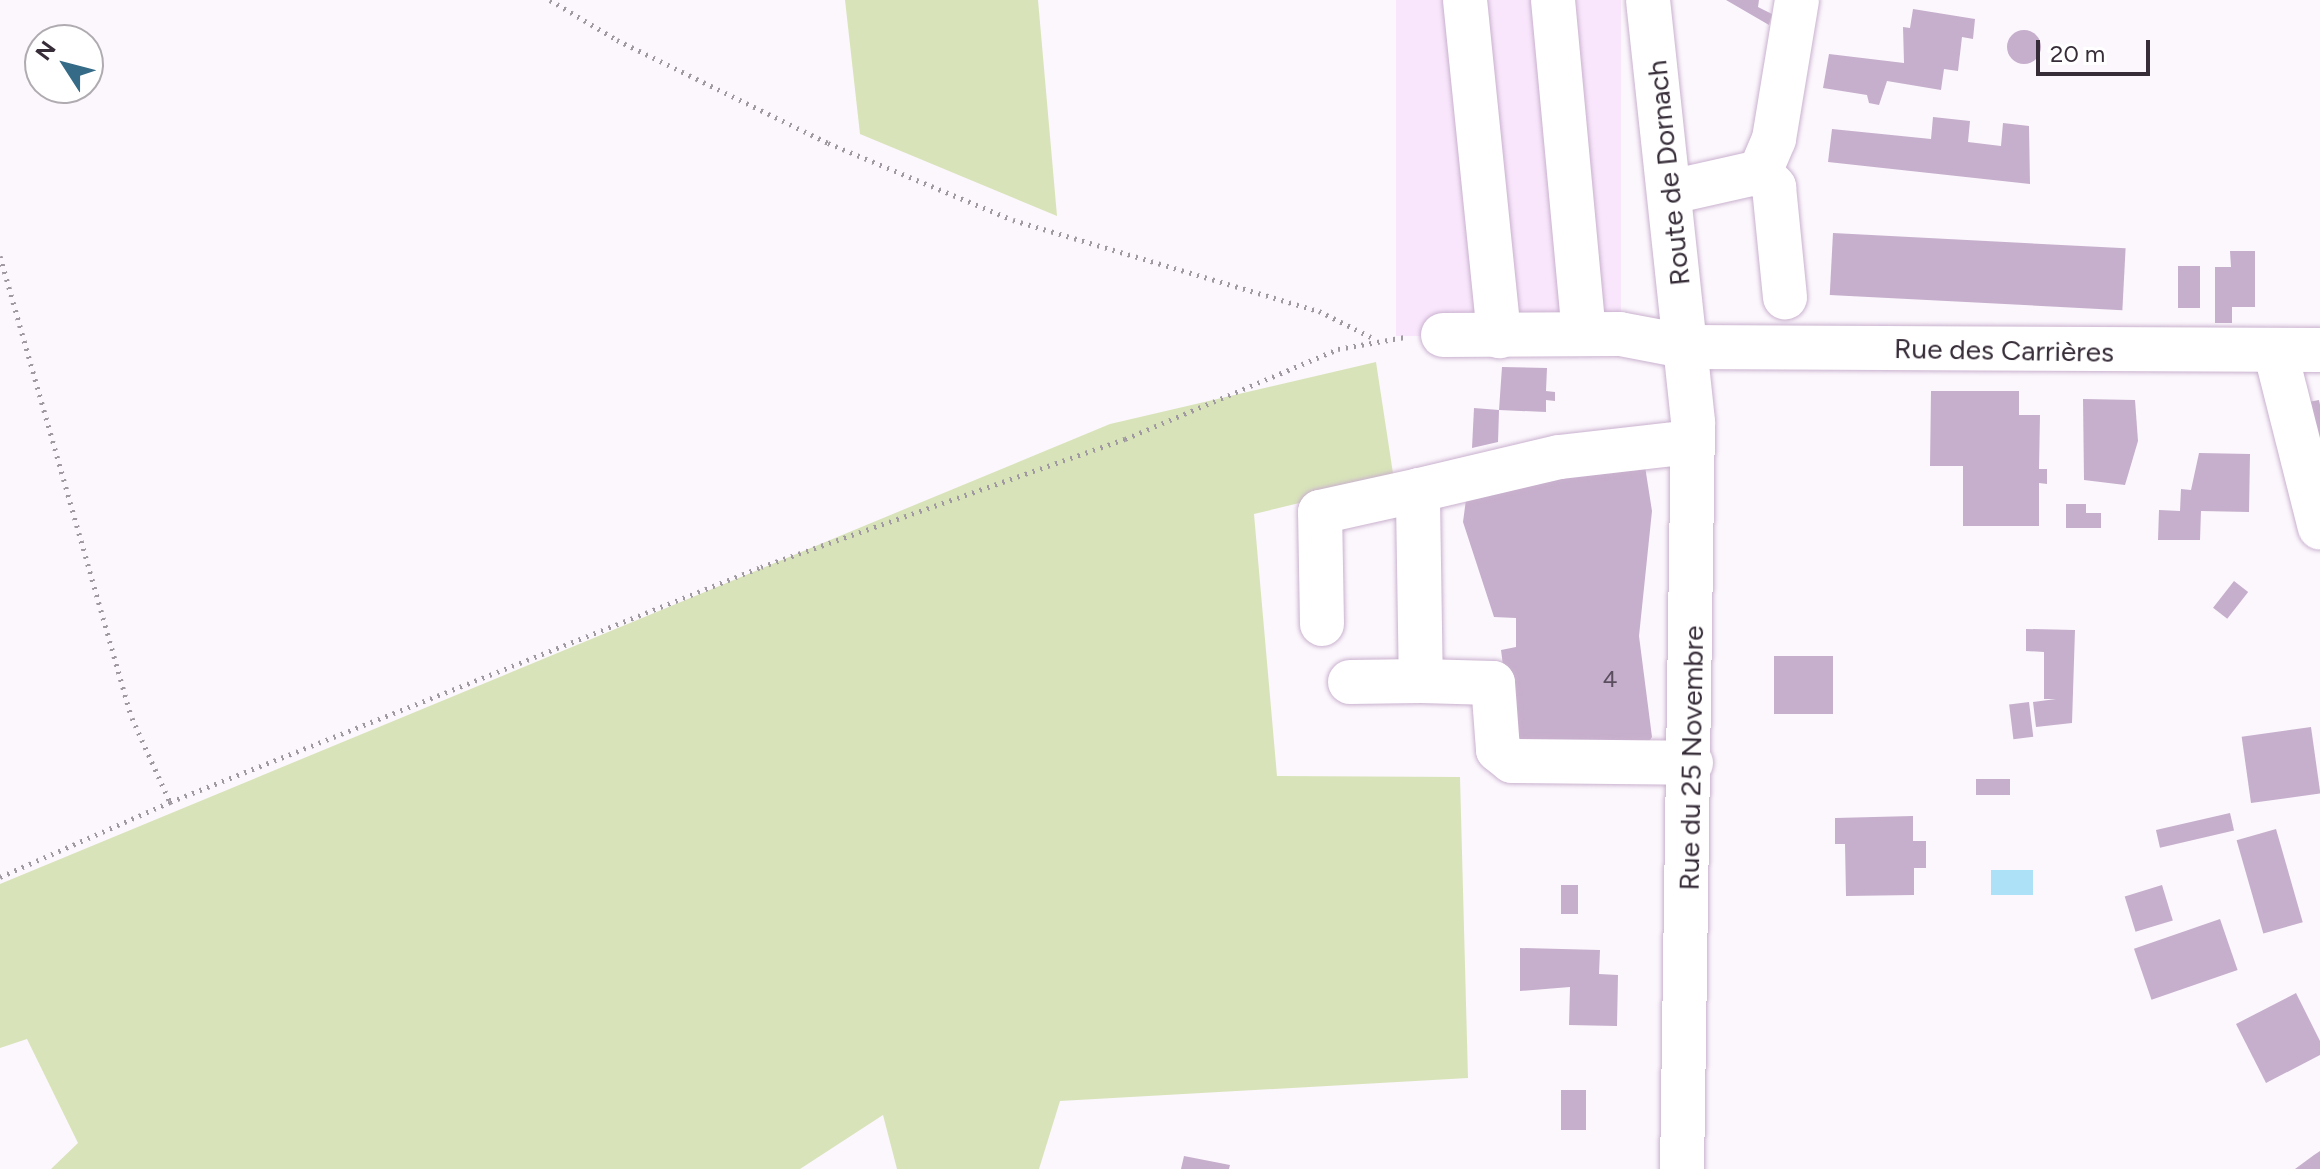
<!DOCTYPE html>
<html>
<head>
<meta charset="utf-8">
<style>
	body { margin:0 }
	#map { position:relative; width:2320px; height:1169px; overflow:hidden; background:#fcf7fd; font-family:Figtree,sans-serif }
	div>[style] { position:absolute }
	.built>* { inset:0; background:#f9e6fc; transform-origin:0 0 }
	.green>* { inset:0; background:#d8e3b9 }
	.water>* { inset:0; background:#ade1f7; transform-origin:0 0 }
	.building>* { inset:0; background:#c6afcc; transform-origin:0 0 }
	.round { border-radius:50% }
	.path>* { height:5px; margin-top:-2.5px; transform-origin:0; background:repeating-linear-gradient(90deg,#a099a1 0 2px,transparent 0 8px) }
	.roads { filter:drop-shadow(0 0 2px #c9b1ce) drop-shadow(0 0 2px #c9b1ce) }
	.minor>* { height:44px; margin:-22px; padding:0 22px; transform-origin:22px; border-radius:22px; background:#fff }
	.major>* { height:44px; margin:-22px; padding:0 22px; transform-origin:22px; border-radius:22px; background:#fff }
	span { translate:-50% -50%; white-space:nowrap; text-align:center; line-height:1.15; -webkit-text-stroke:6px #fff; paint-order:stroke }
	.number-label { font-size:24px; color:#5b4e5e }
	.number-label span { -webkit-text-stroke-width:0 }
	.street-label { font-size:28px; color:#372d39 }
	.north { position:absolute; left:24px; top:24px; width:80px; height:80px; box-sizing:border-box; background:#fff; border:2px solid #afabb0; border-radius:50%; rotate:306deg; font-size:22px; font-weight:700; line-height:32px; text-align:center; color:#372d39 }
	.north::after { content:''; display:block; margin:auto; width:28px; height:36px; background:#366b87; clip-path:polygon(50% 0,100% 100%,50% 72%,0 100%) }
	.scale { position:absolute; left:2036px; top:40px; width:114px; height:36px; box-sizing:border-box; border:4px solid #372d39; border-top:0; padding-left:10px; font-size:24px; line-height:28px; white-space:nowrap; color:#372d39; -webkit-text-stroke:6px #fff; paint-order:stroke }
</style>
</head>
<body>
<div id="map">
	<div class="built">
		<div style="left:1396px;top:0;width:225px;height:336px"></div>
	</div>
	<div class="green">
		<div style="clip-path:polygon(845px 0,1038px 0,1057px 216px,860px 134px)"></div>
		<div style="clip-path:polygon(1376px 362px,1394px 480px,1254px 514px,1277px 776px,1460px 777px,1468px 1078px,1060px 1101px,1039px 1169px,897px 1169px,883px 1115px,800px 1169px,51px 1169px,78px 1143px,27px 1039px,0 1048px,0 884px,1110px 424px)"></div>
	</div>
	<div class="water">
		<div style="left:2033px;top:870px;width:25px;height:42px;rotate:90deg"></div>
	</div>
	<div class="building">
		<div style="clip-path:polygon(1726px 0,1759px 0,1758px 7px,1772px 14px,1769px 25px)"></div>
		<div style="clip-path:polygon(1913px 9px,1975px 19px,1973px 39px,1962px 37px,1958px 71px,1944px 69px,1941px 90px,1887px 81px,1879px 105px,1869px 103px,1867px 95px,1823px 88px,1829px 54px,1904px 63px,1903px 27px,1910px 28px)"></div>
		<div class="round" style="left:2007px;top:30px;width:34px;height:34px"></div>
		<div style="clip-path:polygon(1933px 117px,1970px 121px,1968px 142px,2001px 146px,2003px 123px,2029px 126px,2030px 184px,1828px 162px,1832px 129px,1931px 139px)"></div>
		<div style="left:1833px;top:233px;width:293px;height:62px;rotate:3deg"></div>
		<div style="clip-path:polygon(2230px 251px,2255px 251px,2255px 307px,2232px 307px,2232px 323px,2215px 323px,2215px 267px,2231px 267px)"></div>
		<div style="left:2178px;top:266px;width:22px;height:42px"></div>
		<div style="clip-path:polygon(1502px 367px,1547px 368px,1546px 391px,1555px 392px,1555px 401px,1546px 400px,1546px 412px,1499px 410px)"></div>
		<div style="clip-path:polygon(1931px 391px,2019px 391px,2019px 415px,2040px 415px,2039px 469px,2047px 469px,2047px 484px,2039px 483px,2039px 526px,1963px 526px,1963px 466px,1930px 466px)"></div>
		<div style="clip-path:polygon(2083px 399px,2135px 400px,2138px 441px,2125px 485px,2084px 480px)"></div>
		<div style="clip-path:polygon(2319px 400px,2320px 405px,2320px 474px,2303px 403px)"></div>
		<div style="clip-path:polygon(1474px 408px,1499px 410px,1498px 442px,1472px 448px)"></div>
		<div style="clip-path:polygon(2199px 453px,2250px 454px,2249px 512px,2201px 511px,2200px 540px,2158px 540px,2159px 510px,2180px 511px,2181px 489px,2191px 490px)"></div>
		<div style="clip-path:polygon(1644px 460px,1652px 511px,1639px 636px,1652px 737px,1640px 755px,1514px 750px,1501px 650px,1516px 647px,1516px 618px,1494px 617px,1463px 522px,1467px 492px)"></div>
		<div style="clip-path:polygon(2066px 504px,2086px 504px,2086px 513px,2101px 513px,2101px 528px,2066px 528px)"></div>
		<div style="left:2234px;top:581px;width:18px;height:34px;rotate:38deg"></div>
		<div style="clip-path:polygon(2026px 629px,2075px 630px,2072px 723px,2036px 727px,2033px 702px,2056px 699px,2044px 699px,2044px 652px,2026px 651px)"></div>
		<div style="left:1774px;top:656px;width:59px;height:58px"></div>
		<div style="left:2029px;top:702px;width:35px;height:20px;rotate:83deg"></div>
		<div style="left:2311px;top:727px;width:67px;height:70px;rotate:82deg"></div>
		<div style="left:2010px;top:779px;width:16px;height:34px;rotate:90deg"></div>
		<div style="left:2230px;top:813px;width:18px;height:76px;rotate:77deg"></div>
		<div style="clip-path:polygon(1913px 816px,1913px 841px,1926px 841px,1926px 868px,1914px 868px,1914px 895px,1846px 896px,1845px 844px,1835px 844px,1835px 818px)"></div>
		<div style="left:2276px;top:829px;width:97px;height:41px;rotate:74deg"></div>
		<div style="left:1561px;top:885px;width:17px;height:29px"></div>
		<div style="left:2162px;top:885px;width:37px;height:39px;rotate:73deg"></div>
		<div style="left:2220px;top:919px;width:54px;height:91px;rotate:71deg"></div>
		<div style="clip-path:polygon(1520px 948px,1600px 950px,1599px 974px,1618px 975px,1617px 1026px,1569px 1025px,1570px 987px,1520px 991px)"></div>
		<div style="clip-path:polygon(2296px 993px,2320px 1041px,2320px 1055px,2266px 1083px,2236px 1024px)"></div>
		<div style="left:1561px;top:1090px;width:25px;height:40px"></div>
		<div style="clip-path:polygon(2320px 1151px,2320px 1169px,2295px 1169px,2314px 1155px)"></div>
		<div style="clip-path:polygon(1184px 1156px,1230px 1165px,1229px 1169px,1181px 1169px)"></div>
	</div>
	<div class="path">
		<div style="left:550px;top:0;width:78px;rotate:30.8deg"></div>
		<div style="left:617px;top:40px;width:235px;rotate:26deg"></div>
		<div style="left:828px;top:143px;width:200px;rotate:22.6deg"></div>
		<div style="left:1013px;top:220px;width:319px;rotate:16.6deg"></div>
		<div style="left:1319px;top:311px;width:58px;rotate:26.6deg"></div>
		<div style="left:0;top:256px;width:480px;rotate:74.1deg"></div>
		<div style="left:132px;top:718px;width:92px;rotate:65.7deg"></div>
		<div style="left:170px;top:802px;width:636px;rotate:-21.68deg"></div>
		<div style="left:761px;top:567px;width:386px;rotate:-19.4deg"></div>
		<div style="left:1125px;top:439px;width:231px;rotate:-22.9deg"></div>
		<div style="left:1338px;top:349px;width:68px;rotate:-10.2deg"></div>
		<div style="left:0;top:877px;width:186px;rotate:-23.8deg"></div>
	</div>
	<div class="roads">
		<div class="minor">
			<div style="left:1465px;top:0;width:338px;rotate:84.2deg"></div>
			<div style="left:1553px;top:0;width:335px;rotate:84.7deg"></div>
			<div style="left:1760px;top:172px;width:21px;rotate:47deg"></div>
			<div style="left:1774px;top:187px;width:111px;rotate:84.3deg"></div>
			<div style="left:1671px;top:192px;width:91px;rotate:-12.7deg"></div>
			<div style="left:1760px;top:172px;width:36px;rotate:-67deg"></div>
			<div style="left:1774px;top:139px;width:141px;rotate:-80.6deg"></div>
			<div style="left:1443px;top:335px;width:177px;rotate:-0.3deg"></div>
			<div style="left:1620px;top:334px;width:69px;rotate:10.8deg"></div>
			<div style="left:1688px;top:347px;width:632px;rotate:0.27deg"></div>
			<div style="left:2276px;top:354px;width:179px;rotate:75.8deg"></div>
			<div style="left:1691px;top:442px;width:133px;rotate:173.5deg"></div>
			<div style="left:1559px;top:457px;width:144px;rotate:166.7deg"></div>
			<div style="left:1419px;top:490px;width:10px;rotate:96deg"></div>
			<div style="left:1418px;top:500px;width:181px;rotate:89.1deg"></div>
			<div style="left:1421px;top:681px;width:72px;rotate:1.6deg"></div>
			<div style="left:1493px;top:683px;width:67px;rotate:85.7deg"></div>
			<div style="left:1498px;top:750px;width:18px;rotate:38deg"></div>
			<div style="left:1512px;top:761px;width:179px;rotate:0.6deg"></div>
			<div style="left:1322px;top:624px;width:112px;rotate:-91deg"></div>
			<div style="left:1320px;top:512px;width:101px;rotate:-12.5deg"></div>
			<div style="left:1350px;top:682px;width:71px;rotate:-0.8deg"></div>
		</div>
		<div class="major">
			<div style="left:1648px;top:0;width:424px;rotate:83.9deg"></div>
			<div style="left:1693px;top:422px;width:747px;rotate:90.84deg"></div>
		</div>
	</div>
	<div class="number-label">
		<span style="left:1610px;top:679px">4</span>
	</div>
	<div class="street-label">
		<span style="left:1668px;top:173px;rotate:-96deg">Route de Dornach</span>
		<span style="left:2004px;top:350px;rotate:1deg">Rue des Carrières</span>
		<span style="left:1691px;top:758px;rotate:-89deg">Rue du 25 Novembre</span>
	</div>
	<div class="north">N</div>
	<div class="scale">20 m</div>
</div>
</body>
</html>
